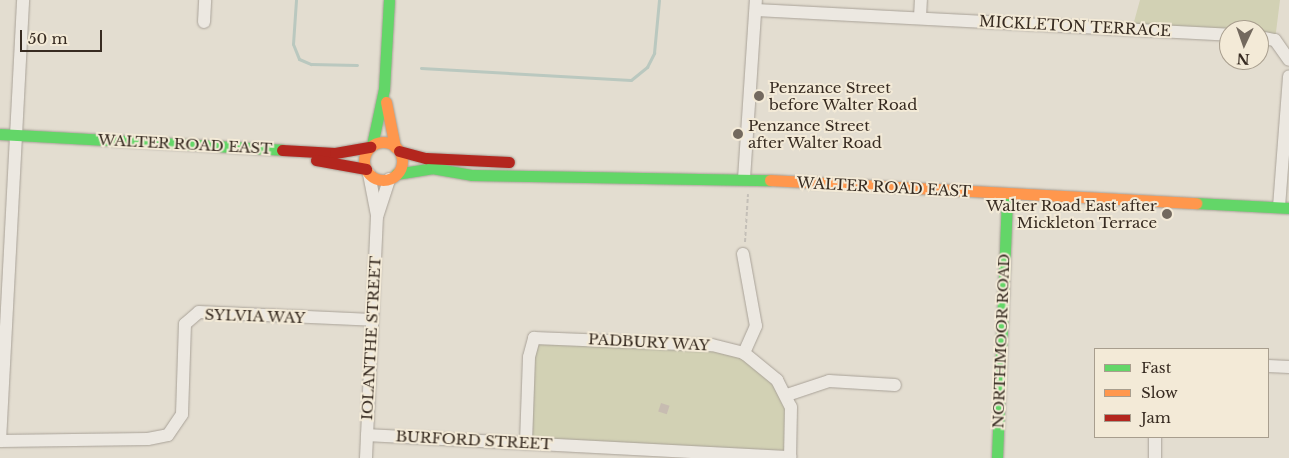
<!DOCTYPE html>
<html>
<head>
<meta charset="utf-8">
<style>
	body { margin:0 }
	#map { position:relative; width:1289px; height:458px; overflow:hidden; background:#e3ddd0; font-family:"Libre Baskerville",serif }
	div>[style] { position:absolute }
	.green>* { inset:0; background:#d2d1b4 }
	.stream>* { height:3px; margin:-1.5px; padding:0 1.5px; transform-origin:1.5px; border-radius:1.5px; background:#bac8bf }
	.building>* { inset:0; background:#c7bcb1; transform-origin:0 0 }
	.path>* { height:2px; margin-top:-1px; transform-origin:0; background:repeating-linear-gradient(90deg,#c4bfb7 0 4px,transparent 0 6.5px) }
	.roads { filter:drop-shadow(0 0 1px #a9a298) drop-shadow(0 0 1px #a9a298) }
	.street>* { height:12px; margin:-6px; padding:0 6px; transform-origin:6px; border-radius:6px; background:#ece8e1 }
	.fast>* { height:11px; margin:-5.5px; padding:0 5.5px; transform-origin:5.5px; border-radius:5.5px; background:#63d668 }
	.slow>* { height:11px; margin:-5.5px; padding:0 5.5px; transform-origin:5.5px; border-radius:5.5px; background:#ff974d }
	.slow>.ring { margin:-5.5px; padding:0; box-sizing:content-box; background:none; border:11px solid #ff974d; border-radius:50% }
	.jam>* { height:11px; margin:-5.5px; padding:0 5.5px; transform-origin:5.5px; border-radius:5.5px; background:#b3261e }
	.dots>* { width:14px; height:14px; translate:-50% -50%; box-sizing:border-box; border:2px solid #f3ead7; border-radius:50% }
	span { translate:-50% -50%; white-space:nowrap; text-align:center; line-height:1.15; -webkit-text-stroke:4px #f3ead7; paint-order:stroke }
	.street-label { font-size:15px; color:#372b21 }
	.poi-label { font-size:15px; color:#372b21 }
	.left { translate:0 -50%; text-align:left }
	.right { translate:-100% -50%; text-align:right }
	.legend { position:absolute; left:1094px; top:348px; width:175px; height:90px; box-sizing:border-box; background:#f3ead7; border:1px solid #a89e8e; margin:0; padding:6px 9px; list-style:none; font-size:15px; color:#372b21 }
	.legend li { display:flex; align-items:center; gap:10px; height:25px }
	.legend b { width:25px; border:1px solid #a89e8e }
	.north { position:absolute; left:1219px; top:20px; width:50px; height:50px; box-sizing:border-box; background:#f3ead7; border:1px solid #a89e8e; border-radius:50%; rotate:183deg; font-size:14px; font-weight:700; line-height:20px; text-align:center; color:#372b21 }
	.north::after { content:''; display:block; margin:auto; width:18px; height:22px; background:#73695e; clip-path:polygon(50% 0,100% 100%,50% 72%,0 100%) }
	.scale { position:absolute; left:20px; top:30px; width:82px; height:22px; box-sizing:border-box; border:2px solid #372b21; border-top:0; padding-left:6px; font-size:15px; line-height:18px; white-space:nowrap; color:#372b21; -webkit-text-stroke:4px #f3ead7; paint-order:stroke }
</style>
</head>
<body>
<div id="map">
	<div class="green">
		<div style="clip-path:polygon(1140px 0,1280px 0,1275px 40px,1259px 37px,1259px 30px,1132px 29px)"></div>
		<div style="clip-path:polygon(534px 338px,733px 349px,787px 395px,790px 457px,526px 443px)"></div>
	</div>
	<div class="stream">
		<div style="left:296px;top:0;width:44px;rotate:93.9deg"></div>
		<div style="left:293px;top:44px;width:16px;rotate:68deg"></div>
		<div style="left:299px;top:59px;width:13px;rotate:23deg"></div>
		<div style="left:311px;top:64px;width:46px;rotate:1.2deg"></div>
		<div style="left:421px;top:68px;width:210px;rotate:3.3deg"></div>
		<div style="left:631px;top:80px;width:21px;rotate:-39deg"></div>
		<div style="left:647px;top:67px;width:16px;rotate:-63deg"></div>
		<div style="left:654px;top:53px;width:53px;rotate:-84.6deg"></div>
	</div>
	<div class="building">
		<div style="left:661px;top:403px;width:9px;height:9px;rotate:18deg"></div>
	</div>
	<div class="path">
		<div style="left:745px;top:242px;width:48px;rotate:-86.4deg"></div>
	</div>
	<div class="roads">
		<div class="street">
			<div style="left:756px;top:10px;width:474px;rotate:3deg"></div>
			<div style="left:920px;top:17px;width:17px;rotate:-87deg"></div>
			<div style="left:204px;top:22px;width:22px;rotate:-87deg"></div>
			<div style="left:1259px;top:37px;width:16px;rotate:11deg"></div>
			<div style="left:1275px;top:40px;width:24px;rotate:55deg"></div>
			<div style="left:369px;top:174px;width:42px;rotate:79deg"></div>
			<div style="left:744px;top:179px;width:179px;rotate:-86.2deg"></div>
			<div style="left:1279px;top:207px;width:131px;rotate:-85.6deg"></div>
			<div style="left:743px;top:254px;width:73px;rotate:79.8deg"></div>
			<div style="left:756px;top:326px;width:30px;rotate:114deg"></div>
			<div style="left:1268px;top:366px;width:21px;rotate:3deg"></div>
			<div style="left:787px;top:395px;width:44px;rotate:-18.4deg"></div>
			<div style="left:829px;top:381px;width:66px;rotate:3.5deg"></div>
			<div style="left:367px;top:435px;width:424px;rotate:3deg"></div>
			<div style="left:0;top:441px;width:148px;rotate:-0.8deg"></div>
			<div style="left:148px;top:439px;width:20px;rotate:-11deg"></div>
			<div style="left:168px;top:435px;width:25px;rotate:-56deg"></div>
			<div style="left:182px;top:414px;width:90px;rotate:-88.1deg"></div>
			<div style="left:185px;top:324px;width:18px;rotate:-41deg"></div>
			<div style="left:199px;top:312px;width:173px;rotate:2.6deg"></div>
			<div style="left:0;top:441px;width:442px;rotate:-87deg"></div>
			<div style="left:526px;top:443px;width:86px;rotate:-88deg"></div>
			<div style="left:529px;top:357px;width:20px;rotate:-75deg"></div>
			<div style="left:534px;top:338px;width:178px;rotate:2.3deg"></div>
			<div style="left:712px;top:345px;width:33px;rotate:14deg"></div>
			<div style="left:744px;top:353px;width:43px;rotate:39.3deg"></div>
			<div style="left:777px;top:380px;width:30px;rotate:63deg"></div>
			<div style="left:791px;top:407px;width:51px;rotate:91.1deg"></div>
			<div style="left:366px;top:458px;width:241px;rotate:-87.4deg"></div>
			<div style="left:377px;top:217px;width:40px;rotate:-72deg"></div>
			<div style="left:1155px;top:458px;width:21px;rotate:-90deg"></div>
		</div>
		<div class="fast">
			<div style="left:0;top:134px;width:282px;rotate:3.2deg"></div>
			<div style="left:372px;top:145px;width:57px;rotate:-77.9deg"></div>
			<div style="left:384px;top:89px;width:89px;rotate:-86.8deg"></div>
			<div style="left:396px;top:174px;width:36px;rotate:-9deg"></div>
			<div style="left:432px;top:168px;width:41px;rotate:9.9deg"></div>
			<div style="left:472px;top:175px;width:298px;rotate:1deg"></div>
			<div style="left:1196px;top:203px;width:93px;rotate:3.1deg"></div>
			<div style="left:997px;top:458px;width:265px;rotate:-87.8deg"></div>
		</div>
		<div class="slow">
			<div style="left:386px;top:102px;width:46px;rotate:78.7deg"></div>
			<div class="ring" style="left:364px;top:142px;width:27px;height:27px"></div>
			<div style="left:770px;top:180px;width:427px;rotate:3.1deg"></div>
		</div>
		<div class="jam">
			<div style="left:282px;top:150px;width:53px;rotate:3.2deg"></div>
			<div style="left:335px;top:153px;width:36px;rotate:-10deg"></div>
			<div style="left:399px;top:151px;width:28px;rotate:15deg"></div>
			<div style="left:426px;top:158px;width:83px;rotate:2.8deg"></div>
			<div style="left:316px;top:160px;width:51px;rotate:10.2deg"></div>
		</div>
	</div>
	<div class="dots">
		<div style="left:759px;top:96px;background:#73695e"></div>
		<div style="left:738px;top:134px;background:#73695e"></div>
		<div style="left:1167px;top:214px;background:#73695e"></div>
	</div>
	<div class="street-label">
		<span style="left:1075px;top:26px;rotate:3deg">MICKLETON TERRACE</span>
		<span style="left:185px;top:144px;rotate:3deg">WALTER ROAD EAST</span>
		<span style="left:884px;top:187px;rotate:3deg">WALTER ROAD EAST</span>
		<span style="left:255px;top:316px;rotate:2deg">SYLVIA WAY</span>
		<span style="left:371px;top:338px;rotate:-87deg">IOLANTHE STREET</span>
		<span style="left:1001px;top:341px;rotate:-88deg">NORTHMOOR ROAD</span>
		<span style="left:649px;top:342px;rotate:3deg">PADBURY WAY</span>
		<span style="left:474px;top:440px;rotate:3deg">BURFORD STREET</span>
	</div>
	<div class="poi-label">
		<span class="left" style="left:769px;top:96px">Penzance Street<br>before Walter Road</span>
		<span class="left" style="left:748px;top:134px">Penzance Street<br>after Walter Road</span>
		<span class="right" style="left:1157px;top:214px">Walter Road East after<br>Mickleton Terrace</span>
	</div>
	<ul class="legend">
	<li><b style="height:6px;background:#63d668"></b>Fast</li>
	<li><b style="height:6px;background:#ff974d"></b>Slow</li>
	<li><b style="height:6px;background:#b3261e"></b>Jam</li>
	</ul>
	<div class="north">N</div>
	<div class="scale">50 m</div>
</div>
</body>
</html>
